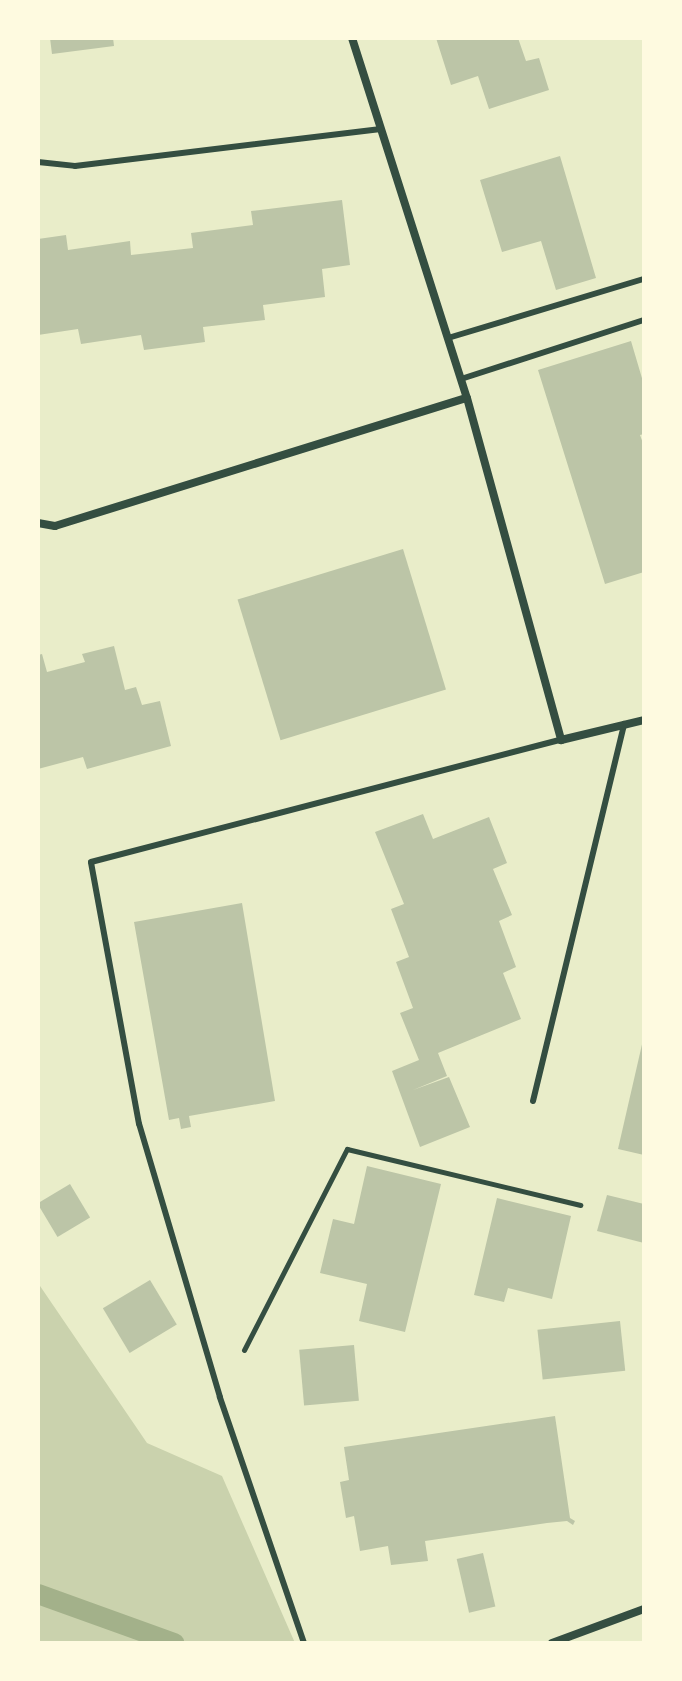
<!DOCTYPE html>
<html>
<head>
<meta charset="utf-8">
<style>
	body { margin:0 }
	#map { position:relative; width:682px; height:1681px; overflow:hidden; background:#e9edc9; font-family:"Titillium Web",sans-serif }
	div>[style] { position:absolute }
	.green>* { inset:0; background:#cad2ad }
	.stream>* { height:20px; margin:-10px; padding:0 10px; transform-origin:10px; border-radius:10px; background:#a3b18a }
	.building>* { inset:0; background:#bcc5a7; transform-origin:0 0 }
	.path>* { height:5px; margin:-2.5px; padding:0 2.5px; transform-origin:2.5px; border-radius:2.5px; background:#344e41 }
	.service>* { height:6px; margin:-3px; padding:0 3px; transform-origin:3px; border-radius:3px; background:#344e41 }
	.minor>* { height:8px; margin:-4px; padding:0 4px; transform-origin:4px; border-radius:4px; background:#344e41 }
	span { translate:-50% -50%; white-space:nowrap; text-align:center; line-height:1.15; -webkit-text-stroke:6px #fefae0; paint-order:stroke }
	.frame { position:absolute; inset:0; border:40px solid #fefae0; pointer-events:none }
</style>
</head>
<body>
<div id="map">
	<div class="green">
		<div style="clip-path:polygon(38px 1283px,147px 1443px,222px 1476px,295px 1643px,38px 1643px)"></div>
	</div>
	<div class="stream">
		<div style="left:38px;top:1594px;width:145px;rotate:19.8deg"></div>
	</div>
	<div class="building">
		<div style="clip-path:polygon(50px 38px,113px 38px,114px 46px,52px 54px)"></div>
		<div style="clip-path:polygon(436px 38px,518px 38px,526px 61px,539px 58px,549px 90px,489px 109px,478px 76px,451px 85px)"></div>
		<div style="clip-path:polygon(560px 156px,596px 278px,556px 290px,541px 241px,502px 252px,480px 180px)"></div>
		<div style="clip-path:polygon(342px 200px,350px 265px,322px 269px,325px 297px,263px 305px,265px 320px,203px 327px,205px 342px,144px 350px,141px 335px,81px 344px,78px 329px,38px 335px,38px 239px,66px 235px,68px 250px,130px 241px,131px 255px,193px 248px,191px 233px,253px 225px,251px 211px)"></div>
		<div style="clip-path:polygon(631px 341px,644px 385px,644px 434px,640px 435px,644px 446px,644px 572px,605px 584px,538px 370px)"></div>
		<div style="left:403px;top:549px;width:147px;height:173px;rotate:73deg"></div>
		<div style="clip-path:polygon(114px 646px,125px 690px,136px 687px,142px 705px,160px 701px,171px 746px,87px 769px,83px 757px,38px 769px,38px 655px,42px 654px,47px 672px,85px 662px,82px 654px)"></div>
		<div style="clip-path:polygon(423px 814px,433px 839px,489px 817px,507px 863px,493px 869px,512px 915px,499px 921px,516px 967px,503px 973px,521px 1019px,438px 1053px,447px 1076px,413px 1090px,449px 1077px,470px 1127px,420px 1147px,392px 1071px,419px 1060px,400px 1013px,413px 1008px,396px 962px,409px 957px,391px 909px,404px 904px,375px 832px)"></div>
		<div style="clip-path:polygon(242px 903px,275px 1101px,189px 1116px,191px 1127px,181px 1129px,179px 1118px,169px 1120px,134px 922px)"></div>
		<div style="clip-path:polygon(643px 1040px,644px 1041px,644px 1155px,618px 1149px)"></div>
		<div style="clip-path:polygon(367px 1166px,441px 1184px,405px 1332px,359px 1321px,367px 1284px,320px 1273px,333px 1219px,354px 1224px)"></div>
		<div style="left:70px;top:1184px;width:39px;height:38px;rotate:59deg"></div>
		<div style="clip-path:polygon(607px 1195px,644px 1204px,644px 1243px,597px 1231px)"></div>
		<div style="clip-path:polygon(497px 1198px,571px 1216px,552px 1299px,508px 1288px,504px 1302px,474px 1295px)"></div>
		<div style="left:150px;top:1280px;width:52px;height:55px;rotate:59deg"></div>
		<div style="left:620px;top:1321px;width:50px;height:83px;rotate:84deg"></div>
		<div style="left:354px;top:1345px;width:56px;height:55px;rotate:85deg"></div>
		<div style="clip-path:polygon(555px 1416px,570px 1518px,575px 1521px,573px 1525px,567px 1521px,547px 1523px,425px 1541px,428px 1561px,391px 1565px,388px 1546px,360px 1551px,354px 1516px,346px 1518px,340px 1482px,349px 1480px,344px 1447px)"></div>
		<div style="left:483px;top:1553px;width:55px;height:27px;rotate:77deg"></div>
	</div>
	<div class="path">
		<div style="left:244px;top:1350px;width:226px;rotate:-62.9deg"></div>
		<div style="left:347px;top:1149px;width:240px;rotate:13.5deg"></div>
	</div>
	<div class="service">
		<div style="left:38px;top:162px;width:37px;rotate:6deg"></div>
		<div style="left:75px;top:166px;width:308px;rotate:-6.9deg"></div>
		<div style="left:448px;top:338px;width:205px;rotate:-16.8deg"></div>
		<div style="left:461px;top:379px;width:192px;rotate:-17.9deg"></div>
		<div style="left:533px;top:1101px;width:388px;rotate:-76.4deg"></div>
		<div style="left:304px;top:1643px;width:260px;rotate:-108.9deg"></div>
		<div style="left:220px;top:1397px;width:285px;rotate:-106.5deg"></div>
		<div style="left:139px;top:1124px;width:266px;rotate:-100.4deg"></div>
		<div style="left:91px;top:862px;width:486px;rotate:-14.6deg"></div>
	</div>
	<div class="minor">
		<div style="left:352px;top:38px;width:378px;rotate:72.3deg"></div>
		<div style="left:467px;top:398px;width:355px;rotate:74.6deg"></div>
		<div style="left:561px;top:740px;width:85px;rotate:-13.5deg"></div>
		<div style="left:38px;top:523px;width:17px;rotate:10deg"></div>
		<div style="left:55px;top:526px;width:431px;rotate:-17.3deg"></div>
		<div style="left:552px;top:1643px;width:98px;rotate:-20.3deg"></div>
	</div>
	<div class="frame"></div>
</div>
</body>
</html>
